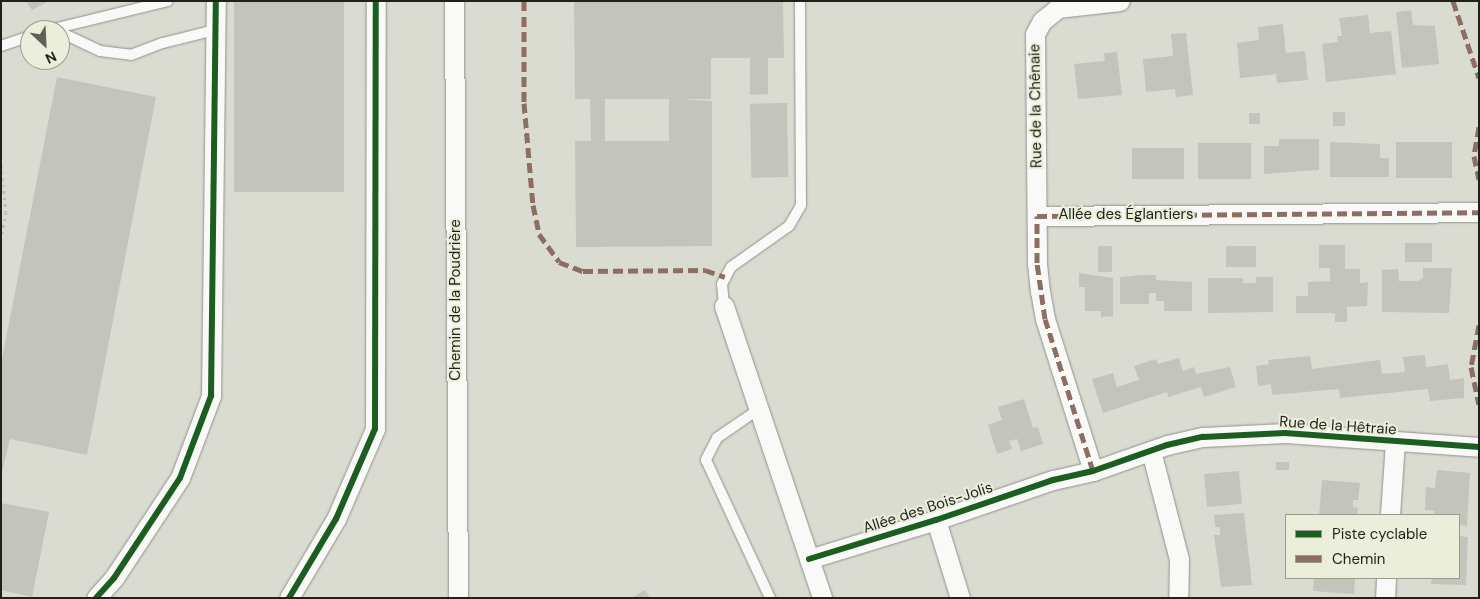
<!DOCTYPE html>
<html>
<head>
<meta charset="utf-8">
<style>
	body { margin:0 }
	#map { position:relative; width:1480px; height:599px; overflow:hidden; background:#dadcd2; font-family:"DM Sans",sans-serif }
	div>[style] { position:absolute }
	.building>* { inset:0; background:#c3c5bd; transform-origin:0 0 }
	.path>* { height:3px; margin-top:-1.5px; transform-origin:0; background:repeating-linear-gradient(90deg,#bebebc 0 2.5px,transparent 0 6.5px) }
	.roads { filter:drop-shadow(0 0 1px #90928a) drop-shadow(0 0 1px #90928a) }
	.service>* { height:10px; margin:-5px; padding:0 5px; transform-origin:5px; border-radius:5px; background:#f9faf8 }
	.minor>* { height:19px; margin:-9.5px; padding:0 9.5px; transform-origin:9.5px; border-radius:9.5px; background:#f9faf8 }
	.quiet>* { height:5px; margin-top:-2.5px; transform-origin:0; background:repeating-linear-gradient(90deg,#8d6e63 0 10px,transparent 0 15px) }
	.cycleway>* { height:6px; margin:-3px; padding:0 3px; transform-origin:3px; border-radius:3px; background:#1b5e20 }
	span { translate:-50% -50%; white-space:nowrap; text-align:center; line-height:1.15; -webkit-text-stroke:4px #eaeeda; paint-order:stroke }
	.street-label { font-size:15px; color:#1f211a }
	.frame { position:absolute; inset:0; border:2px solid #1f211a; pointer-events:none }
	.legend { position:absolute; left:1285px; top:514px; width:175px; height:65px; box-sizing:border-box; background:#eaeeda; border:1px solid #999c8d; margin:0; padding:6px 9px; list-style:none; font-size:15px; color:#1f211a }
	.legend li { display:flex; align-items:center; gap:10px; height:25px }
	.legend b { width:25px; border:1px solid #999c8d }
	.north { position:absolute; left:20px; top:20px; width:50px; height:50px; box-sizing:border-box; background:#eaeeda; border:1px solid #999c8d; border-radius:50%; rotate:155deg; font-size:14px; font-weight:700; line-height:20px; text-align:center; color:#1f211a }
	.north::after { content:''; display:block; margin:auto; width:18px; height:22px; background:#60625a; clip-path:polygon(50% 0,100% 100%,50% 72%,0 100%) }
</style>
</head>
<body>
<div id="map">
	<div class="building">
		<div style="clip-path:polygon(26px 1px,49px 1px,32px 10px)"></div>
		<div style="left:234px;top:1px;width:110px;height:191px"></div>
		<div style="clip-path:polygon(evenodd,574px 1px,783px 1px,784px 58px,768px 58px,768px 94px,750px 95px,750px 58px,711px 58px,711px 99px,682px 99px,712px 101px,712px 246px,576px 247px,575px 141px,591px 141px,590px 99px,575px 99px,574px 1px,605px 99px,669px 99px,669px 141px,605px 141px,605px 99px)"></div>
		<div style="clip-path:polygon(1411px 10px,1413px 25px,1435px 26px,1439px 64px,1402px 68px,1396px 12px)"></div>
		<div style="clip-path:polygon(1368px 15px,1370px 33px,1391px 31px,1396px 74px,1326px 82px,1322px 44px,1338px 42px,1337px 36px,1342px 36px,1339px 18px)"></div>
		<div style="clip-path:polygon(1283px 24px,1286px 53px,1305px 51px,1308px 80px,1277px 83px,1276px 74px,1240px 78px,1237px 43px,1259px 40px,1258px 27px)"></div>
		<div style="clip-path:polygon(1186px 33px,1193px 95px,1176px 97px,1175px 89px,1146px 92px,1143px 59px,1173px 56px,1171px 34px)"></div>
		<div style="clip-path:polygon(1117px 52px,1122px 95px,1078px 99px,1074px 64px,1105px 61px,1104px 53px)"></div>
		<div style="clip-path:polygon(57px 77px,156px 97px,87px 455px,10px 439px,1px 477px,1px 364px)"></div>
		<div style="left:787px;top:103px;width:74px;height:37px;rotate:89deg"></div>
		<div style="left:1333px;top:112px;width:12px;height:14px"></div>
		<div style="left:1249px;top:113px;width:11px;height:11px"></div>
		<div style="clip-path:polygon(1279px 139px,1319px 139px,1319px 170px,1264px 174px,1264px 146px,1279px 146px)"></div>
		<div style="clip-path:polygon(1330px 142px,1380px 144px,1380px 158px,1389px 158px,1389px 177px,1330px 177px)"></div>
		<div style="left:1396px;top:142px;width:56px;height:36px"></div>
		<div style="left:1198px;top:143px;width:53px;height:36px"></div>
		<div style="left:1132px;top:148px;width:52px;height:31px"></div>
		<div style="left:1405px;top:243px;width:27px;height:19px"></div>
		<div style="clip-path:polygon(1319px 245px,1345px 245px,1345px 269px,1360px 269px,1360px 283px,1368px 282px,1367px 306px,1347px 307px,1347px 322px,1335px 322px,1335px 314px,1331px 313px,1296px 313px,1296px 296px,1308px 296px,1308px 282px,1330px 281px,1330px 268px,1319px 268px)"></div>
		<div style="left:1112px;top:246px;width:26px;height:14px;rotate:90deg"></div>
		<div style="left:1226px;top:246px;width:30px;height:21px"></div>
		<div style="clip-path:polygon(1423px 268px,1452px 268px,1449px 313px,1382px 312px,1382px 270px,1398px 269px,1399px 281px,1417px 281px,1423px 278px)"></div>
		<div style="clip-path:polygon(1079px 273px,1113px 278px,1113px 316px,1101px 317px,1101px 311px,1085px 311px,1085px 287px,1079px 287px)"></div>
		<div style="clip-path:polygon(1141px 275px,1156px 275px,1156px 280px,1192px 282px,1192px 311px,1164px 311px,1164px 301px,1156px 301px,1156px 293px,1149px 293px,1149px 304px,1120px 304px,1120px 277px)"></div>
		<div style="clip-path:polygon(1256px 277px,1273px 277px,1273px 312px,1208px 313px,1208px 278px,1243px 278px,1243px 283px,1256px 283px)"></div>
		<div style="clip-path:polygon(1425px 355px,1426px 367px,1448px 364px,1450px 380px,1464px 378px,1464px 398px,1430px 401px,1428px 389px,1340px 398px,1339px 389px,1272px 395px,1271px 384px,1258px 386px,1256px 366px,1269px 364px,1268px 360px,1310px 356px,1312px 369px,1380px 360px,1382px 374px,1405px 372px,1403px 357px)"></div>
		<div style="clip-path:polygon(1179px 358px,1183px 371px,1194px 367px,1196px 374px,1230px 367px,1236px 387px,1204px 397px,1201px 387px,1168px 397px,1167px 392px,1103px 413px,1092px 379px,1113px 373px,1117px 387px,1139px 380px,1134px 366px,1156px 359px,1158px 364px)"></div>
		<div style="clip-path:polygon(1024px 399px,1033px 428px,1038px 427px,1043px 444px,1021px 451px,1017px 439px,1009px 441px,1012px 449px,997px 454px,988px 425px,1002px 420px,998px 407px)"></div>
		<div style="left:1276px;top:462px;width:13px;height:8px"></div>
		<div style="clip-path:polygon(1437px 470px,1470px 473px,1467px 526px,1459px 525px,1459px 515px,1434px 515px,1434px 511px,1425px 510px,1426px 487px,1435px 488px)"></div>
		<div style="left:1239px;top:471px;width:33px;height:35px;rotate:85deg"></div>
		<div style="clip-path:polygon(1322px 480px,1360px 483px,1358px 500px,1353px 500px,1353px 507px,1358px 508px,1357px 515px,1319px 515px)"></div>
		<div style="clip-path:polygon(1px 503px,49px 512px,32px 597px,1px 590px)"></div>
		<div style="clip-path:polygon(1244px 513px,1252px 585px,1221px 587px,1214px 535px,1220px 535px,1220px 527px,1215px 527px,1214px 515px)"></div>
		<div style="clip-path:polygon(1459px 536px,1468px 537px,1466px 585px,1431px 584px,1432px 578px,1459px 578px)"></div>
		<div style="clip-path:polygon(1314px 578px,1355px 578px,1354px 594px,1313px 591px)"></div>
		<div style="clip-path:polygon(645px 590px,650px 598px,632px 598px)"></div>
	</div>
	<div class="path">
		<div style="left:1px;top:165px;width:47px;rotate:83.9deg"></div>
		<div style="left:6px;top:212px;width:26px;rotate:101deg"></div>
	</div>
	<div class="roads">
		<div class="service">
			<div style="left:49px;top:30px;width:122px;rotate:-13.7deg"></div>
			<div style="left:60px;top:32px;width:44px;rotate:25.4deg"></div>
			<div style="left:100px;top:51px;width:31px;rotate:7deg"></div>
			<div style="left:131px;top:55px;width:34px;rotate:-21deg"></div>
			<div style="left:163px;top:43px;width:54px;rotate:-14deg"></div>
			<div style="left:1px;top:46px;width:31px;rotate:-19deg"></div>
			<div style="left:724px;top:306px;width:22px;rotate:-95deg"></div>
			<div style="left:722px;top:284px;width:19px;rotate:-62deg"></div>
			<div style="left:731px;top:267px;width:71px;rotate:-35.3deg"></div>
			<div style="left:789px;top:226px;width:24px;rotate:-60deg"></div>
			<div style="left:801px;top:205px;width:204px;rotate:-90.3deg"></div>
			<div style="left:759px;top:409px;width:51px;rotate:145.4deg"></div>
			<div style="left:717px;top:438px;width:25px;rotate:117deg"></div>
			<div style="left:706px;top:460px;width:152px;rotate:65.1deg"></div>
		</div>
		<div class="minor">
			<div style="left:454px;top:1px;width:597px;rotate:89.62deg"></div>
			<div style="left:1037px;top:216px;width:442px;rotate:-0.5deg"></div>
			<div style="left:724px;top:306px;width:308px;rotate:71.4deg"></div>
			<div style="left:1151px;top:451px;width:112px;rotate:75.5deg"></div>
			<div style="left:1179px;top:559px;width:39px;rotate:91deg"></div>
			<div style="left:1093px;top:471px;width:159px;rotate:-107.5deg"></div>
			<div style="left:1045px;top:319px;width:27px;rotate:-100deg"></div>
			<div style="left:1040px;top:292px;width:29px;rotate:-96deg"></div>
			<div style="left:1037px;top:263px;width:229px;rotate:-90.5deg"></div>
			<div style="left:1035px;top:34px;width:15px;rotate:-62deg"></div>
			<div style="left:1042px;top:21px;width:21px;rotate:-39deg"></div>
			<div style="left:1058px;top:8px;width:62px;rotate:-6.4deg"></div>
			<div style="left:1390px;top:515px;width:73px;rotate:-86.1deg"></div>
			<div style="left:936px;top:520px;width:82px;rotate:72.9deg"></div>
			<div style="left:809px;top:559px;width:133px;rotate:-17.1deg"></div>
			<div style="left:936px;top:520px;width:124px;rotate:-18.9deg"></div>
			<div style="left:1053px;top:480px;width:41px;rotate:-12.7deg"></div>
			<div style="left:1093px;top:471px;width:78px;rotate:-19.4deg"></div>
			<div style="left:1167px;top:445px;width:37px;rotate:-13deg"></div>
			<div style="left:1203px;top:437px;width:82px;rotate:-2.8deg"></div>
			<div style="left:1285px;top:433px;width:195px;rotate:4.1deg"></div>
			<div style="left:96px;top:598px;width:27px;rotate:-48deg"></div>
			<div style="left:114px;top:578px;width:120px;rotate:-56.6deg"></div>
			<div style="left:180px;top:478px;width:88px;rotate:-69.3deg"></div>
			<div style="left:211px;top:396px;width:395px;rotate:-89.3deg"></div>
			<div style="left:289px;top:598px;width:92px;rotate:-59.3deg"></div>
			<div style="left:336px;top:519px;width:98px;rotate:-66.6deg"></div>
			<div style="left:375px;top:429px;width:428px;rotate:-89.9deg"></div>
			<div style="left:1385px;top:598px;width:20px;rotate:-87deg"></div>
		</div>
	</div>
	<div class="quiet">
		<div style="left:524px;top:1px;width:102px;rotate:90deg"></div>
		<div style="left:524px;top:103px;width:102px;rotate:85deg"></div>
		<div style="left:533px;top:205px;width:30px;rotate:78deg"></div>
		<div style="left:539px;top:234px;width:34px;rotate:54deg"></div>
		<div style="left:559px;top:262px;width:26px;rotate:21deg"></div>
		<div style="left:583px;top:271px;width:122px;rotate:-0.5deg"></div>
		<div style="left:705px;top:270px;width:21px;rotate:19deg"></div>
		<div style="left:1453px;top:1px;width:81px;rotate:71.3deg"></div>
		<div style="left:1479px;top:127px;width:29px;rotate:100deg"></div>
		<div style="left:1474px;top:156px;width:24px;rotate:78deg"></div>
		<div style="left:1479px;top:325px;width:43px;rotate:100.8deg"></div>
		<div style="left:1471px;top:367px;width:38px;rotate:78deg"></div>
		<div style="left:1093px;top:471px;width:159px;rotate:-107.5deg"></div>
		<div style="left:1045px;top:319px;width:57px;rotate:-98.1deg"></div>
		<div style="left:1037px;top:263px;width:47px;rotate:-90deg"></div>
		<div style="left:1037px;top:216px;width:442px;rotate:-0.5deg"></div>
	</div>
	<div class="cycleway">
		<div style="left:809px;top:559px;width:133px;rotate:-17.1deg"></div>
		<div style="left:936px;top:520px;width:124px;rotate:-18.9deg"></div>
		<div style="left:1053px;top:480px;width:41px;rotate:-12.7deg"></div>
		<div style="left:1093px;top:471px;width:78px;rotate:-19.4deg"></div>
		<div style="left:1167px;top:445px;width:37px;rotate:-13deg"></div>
		<div style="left:1203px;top:437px;width:82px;rotate:-2.8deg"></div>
		<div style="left:1285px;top:433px;width:195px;rotate:4.1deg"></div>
		<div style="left:96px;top:598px;width:27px;rotate:-48deg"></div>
		<div style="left:114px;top:578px;width:120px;rotate:-56.6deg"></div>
		<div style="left:180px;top:478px;width:88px;rotate:-69.3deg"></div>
		<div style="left:211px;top:396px;width:395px;rotate:-89.3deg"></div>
		<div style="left:289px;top:598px;width:92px;rotate:-59.3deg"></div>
		<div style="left:336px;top:519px;width:98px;rotate:-66.6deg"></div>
		<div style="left:375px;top:429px;width:428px;rotate:-89.9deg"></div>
	</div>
	<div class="street-label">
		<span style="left:1036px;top:106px;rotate:-91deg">Rue de la Chênaie</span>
		<span style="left:1126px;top:215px">Allée des Églantiers</span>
		<span style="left:456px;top:300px;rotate:-90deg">Chemin de la Poudrière</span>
		<span style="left:1338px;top:426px;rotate:4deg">Rue de la Hêtraie</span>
		<span style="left:928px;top:508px;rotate:-18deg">Allée des Bois-Jolis</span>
	</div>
	<div class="frame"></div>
	<ul class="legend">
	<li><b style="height:6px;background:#1b5e20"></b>Piste cyclable</li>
	<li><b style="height:6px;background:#8d6e63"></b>Chemin</li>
	</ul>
	<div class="north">N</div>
</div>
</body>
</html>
